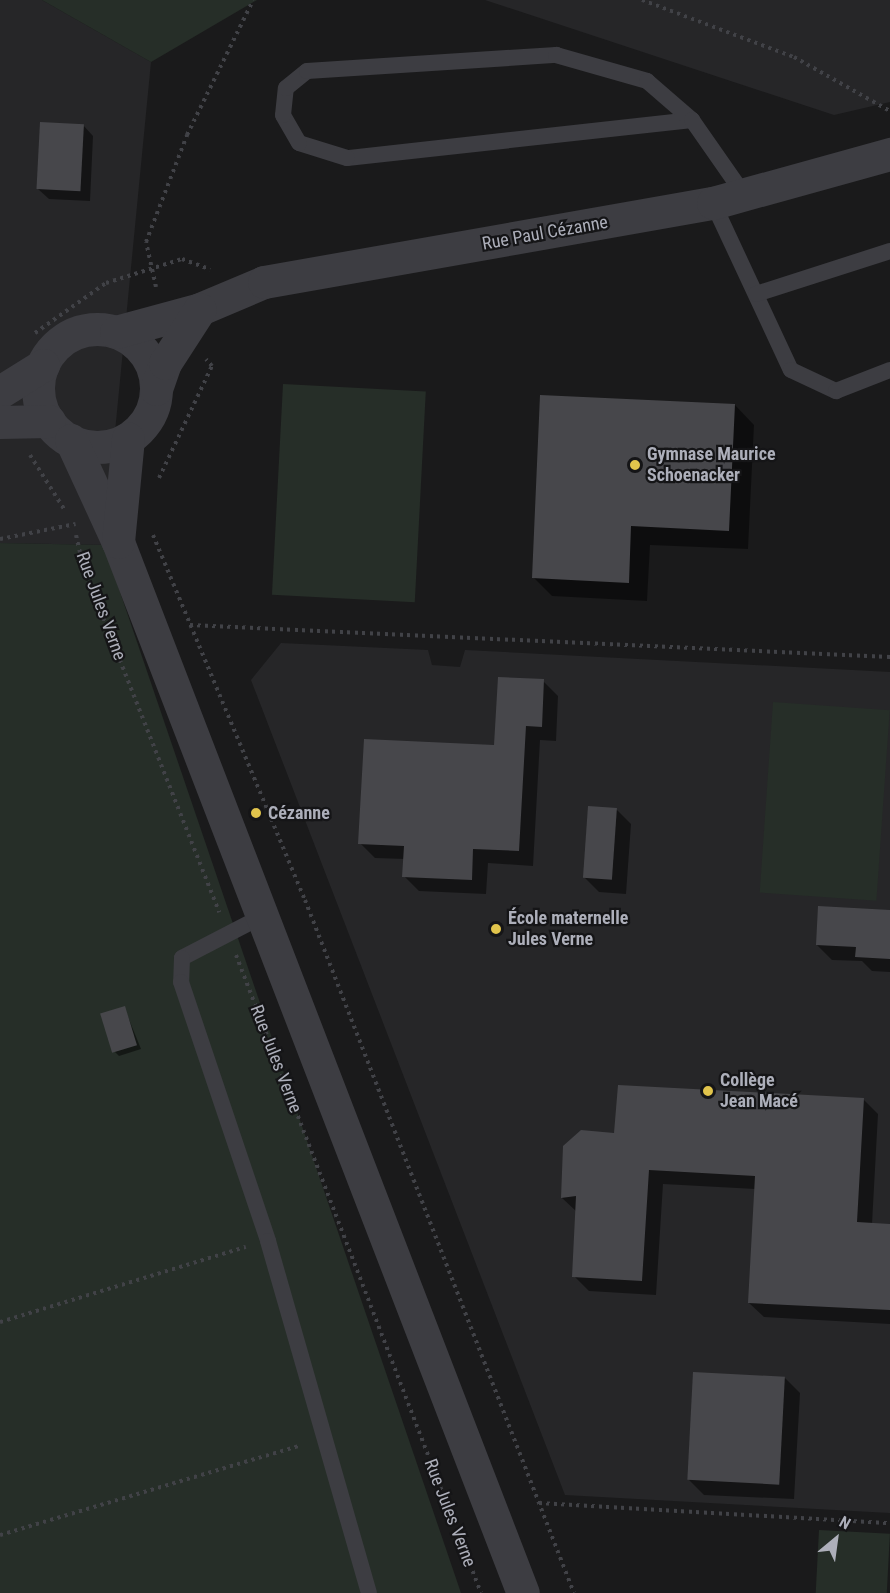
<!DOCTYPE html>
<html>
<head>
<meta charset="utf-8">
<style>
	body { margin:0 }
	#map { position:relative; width:890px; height:1593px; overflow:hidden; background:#1a1a1b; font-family:"Roboto Condensed",sans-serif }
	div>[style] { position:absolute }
	.built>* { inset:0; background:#262628 }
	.green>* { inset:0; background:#262e28; transform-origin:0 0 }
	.shadow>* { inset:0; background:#0007 }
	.building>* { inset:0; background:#47474b; transform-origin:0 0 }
	.path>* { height:4px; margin-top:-2px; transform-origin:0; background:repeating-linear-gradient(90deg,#414247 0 3px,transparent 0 7.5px) }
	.service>* { height:16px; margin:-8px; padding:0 8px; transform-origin:8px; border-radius:8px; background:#3d3d42 }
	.minor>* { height:33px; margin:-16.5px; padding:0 16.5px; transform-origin:16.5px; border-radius:16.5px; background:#3d3d42 }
	.minor>.ring { margin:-16.5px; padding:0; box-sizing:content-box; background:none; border:33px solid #3d3d42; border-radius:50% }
	.dots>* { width:16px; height:16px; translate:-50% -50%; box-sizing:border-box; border:3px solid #151517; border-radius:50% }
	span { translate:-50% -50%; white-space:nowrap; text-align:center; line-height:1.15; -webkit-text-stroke:4.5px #151517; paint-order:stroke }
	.street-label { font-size:18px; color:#adafba }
	.poi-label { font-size:18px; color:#adafba; font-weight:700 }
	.left { translate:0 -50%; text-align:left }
	.north { position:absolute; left:806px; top:1509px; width:60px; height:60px; -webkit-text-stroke:4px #151517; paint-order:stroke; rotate:29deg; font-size:16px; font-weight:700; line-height:24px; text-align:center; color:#adafba }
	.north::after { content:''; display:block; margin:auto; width:21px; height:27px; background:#adafba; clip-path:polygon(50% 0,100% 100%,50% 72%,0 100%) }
</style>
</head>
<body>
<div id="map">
	<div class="built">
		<div style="clip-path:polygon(0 0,42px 0,151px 62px,104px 545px,0 543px)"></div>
		<div style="clip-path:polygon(485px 0,890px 0,890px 102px,834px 115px)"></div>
		<div style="clip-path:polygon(281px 643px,428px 650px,432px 665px,460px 667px,465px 650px,890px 672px,890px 1513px,565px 1495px,251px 680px)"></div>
	</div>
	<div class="green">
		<div style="clip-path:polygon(42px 0,257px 0,151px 62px)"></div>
		<div style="left:283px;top:384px;width:143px;height:211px;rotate:3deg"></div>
		<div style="clip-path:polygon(0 543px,104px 545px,461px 1593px,0 1593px)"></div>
		<div style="left:773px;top:702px;width:117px;height:191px;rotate:4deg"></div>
		<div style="left:819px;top:1530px;width:71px;height:63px;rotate:3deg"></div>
	</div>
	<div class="shadow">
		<div style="clip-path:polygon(83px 125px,93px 136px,90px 201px,49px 199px,38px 189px)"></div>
		<div style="clip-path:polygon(735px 405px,754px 425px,748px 549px,650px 545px,647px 601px,552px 596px,533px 577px)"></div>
		<div style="clip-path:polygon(543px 681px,558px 696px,556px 741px,540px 740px,533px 866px,488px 863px,486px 894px,419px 891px,404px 876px,405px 859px,375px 858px,360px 843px,496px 747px)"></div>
		<div style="clip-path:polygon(616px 809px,631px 824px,626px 894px,599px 892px,584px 877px)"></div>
		<div style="clip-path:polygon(890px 912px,890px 972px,872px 971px,862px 961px,832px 960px,817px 945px)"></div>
		<div style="clip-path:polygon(124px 1007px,141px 1049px,119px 1056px,114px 1051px)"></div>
		<div style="clip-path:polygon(863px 1099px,878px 1114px,872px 1224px,890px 1225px,890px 1324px,764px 1317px,749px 1303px,755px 1189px,663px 1184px,656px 1295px,589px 1291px,574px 1276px,577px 1212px,562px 1198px,615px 1134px)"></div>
		<div style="clip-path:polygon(785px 1378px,800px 1393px,794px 1499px,704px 1495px,689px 1480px)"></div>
	</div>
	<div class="building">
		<div style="left:40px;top:122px;width:44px;height:67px;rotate:3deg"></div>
		<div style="clip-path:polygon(540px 395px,735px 404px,729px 531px,631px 526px,629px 583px,532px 578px)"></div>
		<div style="clip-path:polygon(498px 677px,544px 679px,542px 727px,526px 726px,519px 851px,473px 849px,472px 880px,402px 877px,404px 846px,358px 844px,364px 739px,494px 745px)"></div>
		<div style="left:588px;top:806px;width:29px;height:72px;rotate:4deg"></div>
		<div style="clip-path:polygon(818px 906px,890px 910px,890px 959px,855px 957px,856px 947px,816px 945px)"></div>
		<div style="left:125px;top:1006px;width:41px;height:26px;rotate:73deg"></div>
		<div style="clip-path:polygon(618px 1085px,864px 1098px,857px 1222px,890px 1224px,890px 1310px,748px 1303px,755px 1176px,649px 1170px,642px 1281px,572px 1277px,576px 1196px,561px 1198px,563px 1146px,581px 1130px,614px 1133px)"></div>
		<div style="left:693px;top:1372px;width:92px;height:108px;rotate:3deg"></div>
	</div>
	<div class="path">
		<div style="left:642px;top:0;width:162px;rotate:20.6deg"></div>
		<div style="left:794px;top:57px;width:110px;rotate:29.4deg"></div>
		<div style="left:156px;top:287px;width:46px;rotate:-102.5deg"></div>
		<div style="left:146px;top:242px;width:115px;rotate:-69deg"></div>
		<div style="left:187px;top:135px;width:150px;rotate:-63.9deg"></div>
		<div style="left:35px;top:333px;width:87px;rotate:-35.2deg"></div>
		<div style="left:106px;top:283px;width:80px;rotate:-17.5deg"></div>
		<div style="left:182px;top:259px;width:30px;rotate:20deg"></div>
		<div style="left:30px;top:455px;width:64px;rotate:57.8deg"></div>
		<div style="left:159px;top:478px;width:124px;rotate:-64.7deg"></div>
		<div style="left:212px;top:366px;width:9px;rotate:-131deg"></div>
		<div style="left:76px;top:535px;width:35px;rotate:77deg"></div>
		<div style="left:84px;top:569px;width:369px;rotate:68.5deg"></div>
		<div style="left:153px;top:535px;width:395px;rotate:67.4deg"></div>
		<div style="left:305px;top:900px;width:743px;rotate:68.79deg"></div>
		<div style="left:0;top:539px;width:77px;rotate:-11.2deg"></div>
		<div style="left:190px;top:625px;width:701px;rotate:2.62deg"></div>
		<div style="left:236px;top:955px;width:683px;rotate:68.99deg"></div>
		<div style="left:0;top:1322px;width:257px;rotate:-17deg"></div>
		<div style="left:539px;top:1503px;width:352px;rotate:3.3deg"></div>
		<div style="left:0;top:1535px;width:314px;rotate:-16.6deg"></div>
	</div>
	<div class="service">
		<div style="left:692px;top:120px;width:347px;rotate:173.7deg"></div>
		<div style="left:347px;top:158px;width:50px;rotate:-162.6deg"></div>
		<div style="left:299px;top:143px;width:32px;rotate:-120deg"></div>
		<div style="left:283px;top:115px;width:27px;rotate:-84deg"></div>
		<div style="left:286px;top:88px;width:27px;rotate:-39deg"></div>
		<div style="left:307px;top:71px;width:250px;rotate:-3.7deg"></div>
		<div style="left:556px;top:55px;width:95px;rotate:15.9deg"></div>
		<div style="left:647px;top:81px;width:60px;rotate:40.9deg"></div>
		<div style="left:692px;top:120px;width:93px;rotate:55.1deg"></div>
		<div style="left:713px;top:203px;width:184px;rotate:65deg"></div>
		<div style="left:791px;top:370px;width:50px;rotate:25deg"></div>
		<div style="left:836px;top:391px;width:58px;rotate:-21.3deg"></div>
		<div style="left:756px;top:294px;width:141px;rotate:-17.8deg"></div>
		<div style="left:261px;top:917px;width:89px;rotate:152.6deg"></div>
		<div style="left:182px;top:958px;width:24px;rotate:92deg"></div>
		<div style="left:181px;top:982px;width:273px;rotate:71.4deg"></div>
		<div style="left:268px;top:1241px;width:366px;rotate:74deg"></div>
	</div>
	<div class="minor">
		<div class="ring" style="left:38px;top:329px;width:85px;height:85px"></div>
		<div style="left:116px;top:332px;width:87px;rotate:-15.3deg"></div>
		<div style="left:200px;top:309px;width:69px;rotate:-22.9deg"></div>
		<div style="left:264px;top:282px;width:456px;rotate:-10deg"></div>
		<div style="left:713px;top:203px;width:184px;rotate:-15.5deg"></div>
		<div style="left:156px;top:389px;width:28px;rotate:-71deg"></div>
		<div style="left:165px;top:363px;width:64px;rotate:-57.1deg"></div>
		<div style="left:0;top:392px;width:51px;rotate:-32.1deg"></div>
		<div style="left:0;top:422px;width:49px;rotate:-1.2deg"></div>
		<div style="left:71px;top:440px;width:112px;rotate:65.3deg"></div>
		<div style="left:118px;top:542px;width:1126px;rotate:68.93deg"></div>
		<div style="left:118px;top:542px;width:104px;rotate:-84.5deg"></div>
	</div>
	<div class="dots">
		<div style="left:635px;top:465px;background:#e1c44c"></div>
		<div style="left:256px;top:813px;background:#e1c44c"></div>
		<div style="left:496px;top:929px;background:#e1c44c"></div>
		<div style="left:708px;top:1091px;background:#e1c44c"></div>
	</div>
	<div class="street-label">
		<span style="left:545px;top:233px;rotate:-10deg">Rue Paul Cézanne</span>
		<span style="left:101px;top:606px;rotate:70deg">Rue Jules Verne</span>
		<span style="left:276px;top:1059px;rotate:69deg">Rue Jules Verne</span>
		<span style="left:450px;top:1513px;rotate:69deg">Rue Jules Verne</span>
	</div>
	<div class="poi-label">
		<span class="left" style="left:647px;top:465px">Gymnase Maurice<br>Schoenacker</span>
		<span class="left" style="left:268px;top:813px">Cézanne</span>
		<span class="left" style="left:508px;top:929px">École maternelle<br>Jules Verne</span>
		<span class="left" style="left:720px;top:1091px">Collège<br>Jean Macé</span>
	</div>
	<div class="north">N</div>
</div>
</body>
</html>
